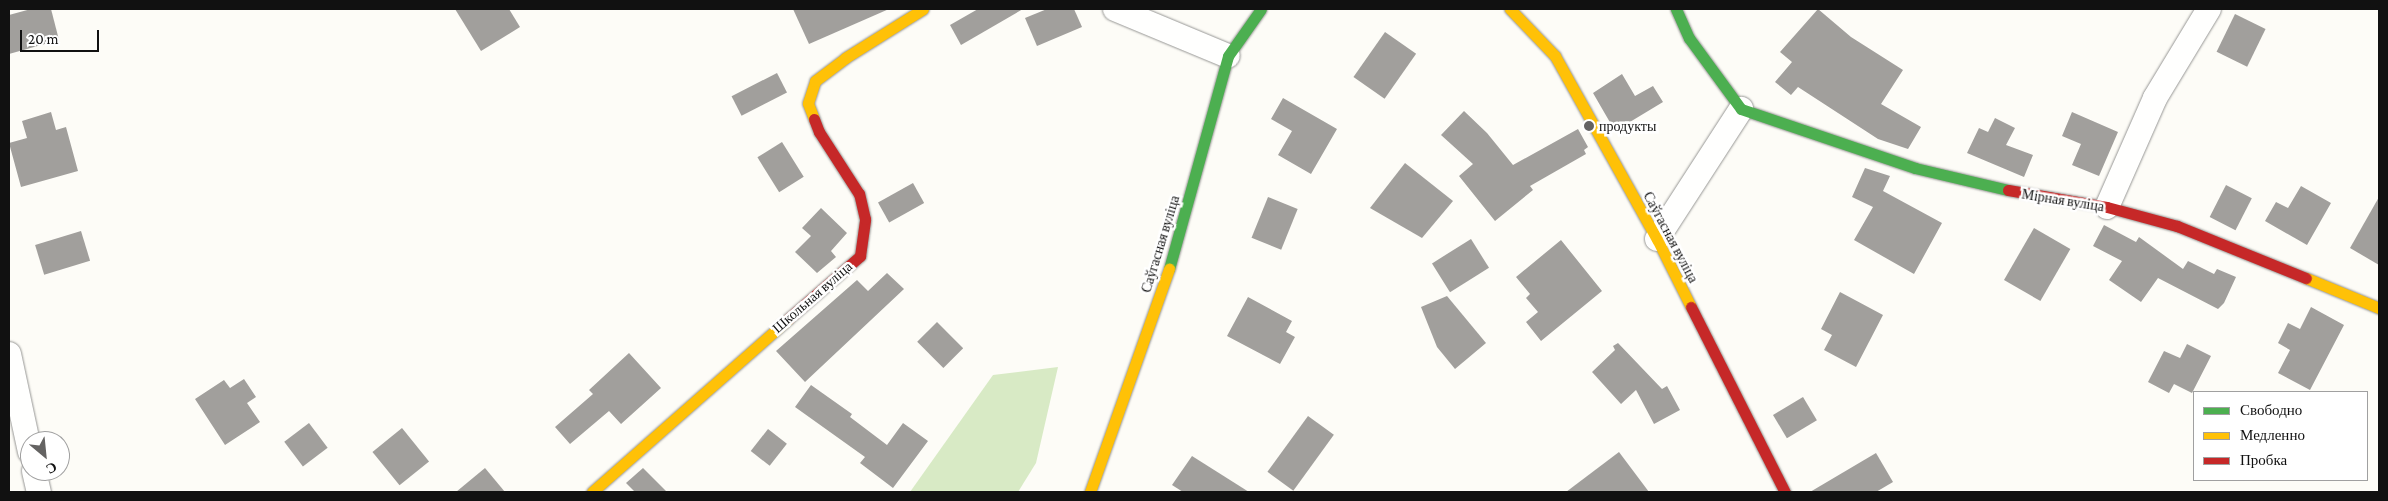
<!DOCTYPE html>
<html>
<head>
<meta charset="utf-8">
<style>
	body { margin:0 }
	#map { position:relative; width:2388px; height:501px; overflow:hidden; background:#fdfcf7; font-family:"Crimson Pro",serif }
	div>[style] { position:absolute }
	.forest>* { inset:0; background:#d8eac5 }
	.building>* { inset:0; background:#a19f9c; transform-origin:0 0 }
	.roads { filter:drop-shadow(0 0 1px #979795) drop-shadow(0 0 1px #979795) }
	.street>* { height:24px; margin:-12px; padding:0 12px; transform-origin:12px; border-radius:12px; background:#fffffe }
	.fast>* { height:11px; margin:-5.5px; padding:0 5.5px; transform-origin:5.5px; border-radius:5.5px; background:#4caf50 }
	.slow>* { height:11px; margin:-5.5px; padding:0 5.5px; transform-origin:5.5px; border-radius:5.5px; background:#ffc107 }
	.jam>* { height:11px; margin:-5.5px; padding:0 5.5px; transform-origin:5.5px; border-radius:5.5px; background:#c62828 }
	.dots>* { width:14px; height:14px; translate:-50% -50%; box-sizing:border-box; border:2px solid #fff; border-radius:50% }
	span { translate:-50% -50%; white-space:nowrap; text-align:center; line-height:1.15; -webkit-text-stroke:5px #fff; paint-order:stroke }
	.poi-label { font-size:14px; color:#111 }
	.left { translate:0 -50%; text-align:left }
	.street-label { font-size:14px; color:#111 }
	.frame { position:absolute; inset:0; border:10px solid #111; pointer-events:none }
	.legend { position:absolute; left:2193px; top:391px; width:175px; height:90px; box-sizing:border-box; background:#fff; border:1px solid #a0a0a0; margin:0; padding:6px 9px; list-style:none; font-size:15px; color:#111 }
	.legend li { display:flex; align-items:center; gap:10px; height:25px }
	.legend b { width:25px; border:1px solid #a0a0a0 }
	.north { position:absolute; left:20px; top:431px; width:50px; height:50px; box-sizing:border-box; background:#fff; border:1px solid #a0a0a0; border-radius:50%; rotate:152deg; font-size:14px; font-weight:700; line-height:20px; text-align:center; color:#111 }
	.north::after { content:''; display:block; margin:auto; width:18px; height:22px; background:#646362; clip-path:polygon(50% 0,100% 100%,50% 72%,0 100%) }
	.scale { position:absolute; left:20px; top:30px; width:79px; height:22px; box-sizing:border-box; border:2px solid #111; border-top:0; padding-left:6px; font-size:15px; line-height:18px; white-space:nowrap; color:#111; -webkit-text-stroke:4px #fff; paint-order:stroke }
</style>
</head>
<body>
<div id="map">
	<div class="forest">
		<div style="clip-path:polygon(1058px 367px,1036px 463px,1018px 492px,910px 492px,993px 375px)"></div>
	</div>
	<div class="building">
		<div style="clip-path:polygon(31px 9px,51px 9px,59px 40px,9px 54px,9px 15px)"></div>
		<div style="clip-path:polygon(455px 9px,509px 9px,520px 27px,481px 51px)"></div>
		<div style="clip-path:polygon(793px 9px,889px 9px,809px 44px)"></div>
		<div style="clip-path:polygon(978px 9px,1023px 9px,961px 45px,950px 25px)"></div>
		<div style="clip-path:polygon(1047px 9px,1074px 9px,1082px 27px,1037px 46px,1025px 18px)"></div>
		<div style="clip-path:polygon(1818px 9px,1851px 37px,1903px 70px,1881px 104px,1921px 127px,1908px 149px,1878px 139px,1798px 87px,1791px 95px,1775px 82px,1792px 62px,1780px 52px)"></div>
		<div style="left:2235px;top:14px;width:34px;height:42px;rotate:26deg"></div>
		<div style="left:1385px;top:32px;width:38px;height:55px;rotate:35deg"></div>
		<div style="left:777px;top:73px;width:22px;height:51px;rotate:63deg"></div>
		<div style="clip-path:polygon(1622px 74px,1635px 96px,1653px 86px,1663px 102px,1615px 131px,1593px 93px)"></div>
		<div style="clip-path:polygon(1283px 98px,1337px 129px,1311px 174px,1278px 155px,1292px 131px,1271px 119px)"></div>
		<div style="clip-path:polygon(1464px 111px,1487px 133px,1513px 165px,1578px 129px,1588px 147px,1584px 150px,1586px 154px,1530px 186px,1533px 190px,1495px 221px,1459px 176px,1473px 164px,1441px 135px)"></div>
		<div style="clip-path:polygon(51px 112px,56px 130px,66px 127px,78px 171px,21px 187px,9px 143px,27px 138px,22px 121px)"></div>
		<div style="clip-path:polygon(2072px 112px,2118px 132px,2099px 176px,2072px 165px,2081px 144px,2062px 136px)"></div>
		<div style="clip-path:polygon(1995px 118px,2015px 128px,2006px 145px,2033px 155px,2024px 177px,1967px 153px,1979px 128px,1988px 132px)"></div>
		<div style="left:782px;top:142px;width:41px;height:29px;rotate:58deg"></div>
		<div style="clip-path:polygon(1405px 163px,1453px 201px,1422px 238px,1370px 208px)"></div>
		<div style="clip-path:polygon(1865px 168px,1890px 176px,1883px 191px,1942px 223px,1914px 274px,1854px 240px,1873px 207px,1852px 197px)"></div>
		<div style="left:913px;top:183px;width:23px;height:40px;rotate:61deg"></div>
		<div style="left:2226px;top:185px;width:29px;height:36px;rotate:27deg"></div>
		<div style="clip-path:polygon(2301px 186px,2331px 203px,2307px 245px,2265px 221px,2276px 202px,2288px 208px)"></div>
		<div style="left:1268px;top:197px;width:32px;height:44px;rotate:22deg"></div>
		<div style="clip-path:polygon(2379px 197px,2379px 265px,2350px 248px)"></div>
		<div style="clip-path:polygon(821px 208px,847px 233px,831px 251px,836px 257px,817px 273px,795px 252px,811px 236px,802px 228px)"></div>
		<div style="clip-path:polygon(2104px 225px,2136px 242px,2139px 237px,2183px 269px,2188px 261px,2214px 274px,2217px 269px,2236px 277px,2224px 303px,2218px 309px,2158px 278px,2141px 302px,2109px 280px,2122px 261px,2093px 246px)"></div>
		<div style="left:2034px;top:228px;width:42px;height:60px;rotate:30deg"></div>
		<div style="left:81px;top:231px;width:31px;height:48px;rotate:73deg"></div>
		<div style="left:1471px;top:239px;width:34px;height:46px;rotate:58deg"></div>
		<div style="clip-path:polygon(1561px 240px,1602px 291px,1541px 341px,1526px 322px,1538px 312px,1526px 298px,1530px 294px,1516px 277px)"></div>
		<div style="clip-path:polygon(887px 273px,904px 289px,805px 382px,776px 351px,857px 280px,868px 291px)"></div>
		<div style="clip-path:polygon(1840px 292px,1883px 315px,1856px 367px,1824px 350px,1832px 335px,1821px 329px)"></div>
		<div style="clip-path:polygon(1447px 296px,1486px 343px,1455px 369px,1437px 347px,1421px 307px)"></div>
		<div style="clip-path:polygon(1248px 297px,1292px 321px,1286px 332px,1295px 337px,1280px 364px,1227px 336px)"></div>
		<div style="clip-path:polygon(2311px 307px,2344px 325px,2310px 390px,2278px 373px,2290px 350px,2278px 343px,2288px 323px,2300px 329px)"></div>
		<div style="left:937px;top:322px;width:37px;height:28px;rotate:45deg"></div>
		<div style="clip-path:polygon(1618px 343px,1662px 389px,1667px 386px,1680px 410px,1654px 424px,1636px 390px,1621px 404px,1592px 372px,1615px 350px,1613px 346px)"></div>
		<div style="clip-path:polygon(2187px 344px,2211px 356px,2192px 393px,2174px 384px,2169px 393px,2148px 382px,2164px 351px,2180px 358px)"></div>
		<div style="clip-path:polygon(629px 353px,661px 388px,621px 424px,609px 411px,570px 444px,555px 427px,593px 394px,589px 390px)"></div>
		<div style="clip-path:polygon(244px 379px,256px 397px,247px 403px,260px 422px,225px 445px,195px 399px,224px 380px,230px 388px)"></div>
		<div style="clip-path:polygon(811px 385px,852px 414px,850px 417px,887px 445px,903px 423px,928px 441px,893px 488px,860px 463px,865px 457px,795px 407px)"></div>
		<div style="left:1803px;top:397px;width:27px;height:35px;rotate:59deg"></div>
		<div style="left:1308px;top:416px;width:32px;height:69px;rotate:36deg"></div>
		<div style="left:309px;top:423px;width:31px;height:31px;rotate:53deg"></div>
		<div style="left:402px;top:428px;width:43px;height:38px;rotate:51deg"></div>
		<div style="left:768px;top:429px;width:24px;height:28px;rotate:38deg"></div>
		<div style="clip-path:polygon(1619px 452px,1649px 492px,1566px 492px)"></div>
		<div style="clip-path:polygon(1876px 453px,1893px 482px,1876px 492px,1810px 492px)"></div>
		<div style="clip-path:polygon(1192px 456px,1249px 492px,1183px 492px,1172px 485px)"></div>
		<div style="clip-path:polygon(485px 468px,505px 492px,456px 492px)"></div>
		<div style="clip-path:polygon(643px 468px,667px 492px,635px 492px,626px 483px)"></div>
	</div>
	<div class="roads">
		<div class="street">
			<div style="left:1115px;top:9px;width:122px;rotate:22.6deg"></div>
			<div style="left:2107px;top:207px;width:119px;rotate:-66.2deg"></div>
			<div style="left:2155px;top:98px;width:104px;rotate:-58.8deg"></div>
			<div style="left:1657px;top:239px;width:155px;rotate:-57.1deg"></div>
			<div style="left:9px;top:354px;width:100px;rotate:77.9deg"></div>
			<div style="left:34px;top:471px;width:22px;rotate:77deg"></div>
		</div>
		<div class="fast">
			<div style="left:1676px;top:9px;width:32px;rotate:66deg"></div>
			<div style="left:1689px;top:38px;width:88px;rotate:53.8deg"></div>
			<div style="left:1741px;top:109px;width:184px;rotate:18.7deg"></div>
			<div style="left:1915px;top:168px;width:96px;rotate:13.3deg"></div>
			<div style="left:1169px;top:269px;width:221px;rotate:-74.5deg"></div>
			<div style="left:1228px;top:56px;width:57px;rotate:-54.9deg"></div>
		</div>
		<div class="slow">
			<div style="left:1510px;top:9px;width:65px;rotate:46.2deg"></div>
			<div style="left:1555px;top:56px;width:210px;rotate:60.9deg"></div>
			<div style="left:1657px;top:239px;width:76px;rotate:63.4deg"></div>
			<div style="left:814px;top:119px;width:17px;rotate:-111deg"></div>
			<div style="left:808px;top:103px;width:23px;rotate:-72deg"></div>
			<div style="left:815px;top:81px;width:38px;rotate:-37deg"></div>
			<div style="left:845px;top:58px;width:92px;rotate:-32.1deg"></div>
			<div style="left:2306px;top:278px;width:79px;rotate:22.3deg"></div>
			<div style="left:592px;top:492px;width:261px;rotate:-41.4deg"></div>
			<div style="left:1090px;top:492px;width:237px;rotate:-70.5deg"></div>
		</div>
		<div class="jam">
			<div style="left:2008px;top:190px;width:100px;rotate:9.7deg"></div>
			<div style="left:2107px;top:207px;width:73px;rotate:15.2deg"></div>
			<div style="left:2177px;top:226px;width:139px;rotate:22deg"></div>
			<div style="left:1691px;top:307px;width:208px;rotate:63.1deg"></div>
			<div style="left:788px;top:319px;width:96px;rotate:-41.2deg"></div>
			<div style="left:860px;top:256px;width:37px;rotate:-82deg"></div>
			<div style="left:865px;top:219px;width:26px;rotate:-103deg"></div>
			<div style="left:859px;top:194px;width:74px;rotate:-122.8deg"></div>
			<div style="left:819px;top:132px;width:14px;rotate:-111deg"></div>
		</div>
	</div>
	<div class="dots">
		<div style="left:1589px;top:126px;background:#646362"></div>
	</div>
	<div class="poi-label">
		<span class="left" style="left:1599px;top:126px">продукты</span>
	</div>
	<div class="street-label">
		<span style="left:2063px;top:200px;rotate:9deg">Мірная вуліца</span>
		<span style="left:1671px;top:237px;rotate:62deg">Саўгасная вуліца</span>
		<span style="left:1160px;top:244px;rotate:-73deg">Саўгасная вуліца</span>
		<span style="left:812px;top:297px;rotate:-41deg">Школьная вуліца</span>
	</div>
	<div class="frame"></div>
	<ul class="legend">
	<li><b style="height:6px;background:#4caf50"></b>Свободно</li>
	<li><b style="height:6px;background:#ffc107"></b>Медленно</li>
	<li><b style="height:6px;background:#c62828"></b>Пробка</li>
	</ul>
	<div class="north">С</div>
	<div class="scale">20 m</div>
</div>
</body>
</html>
